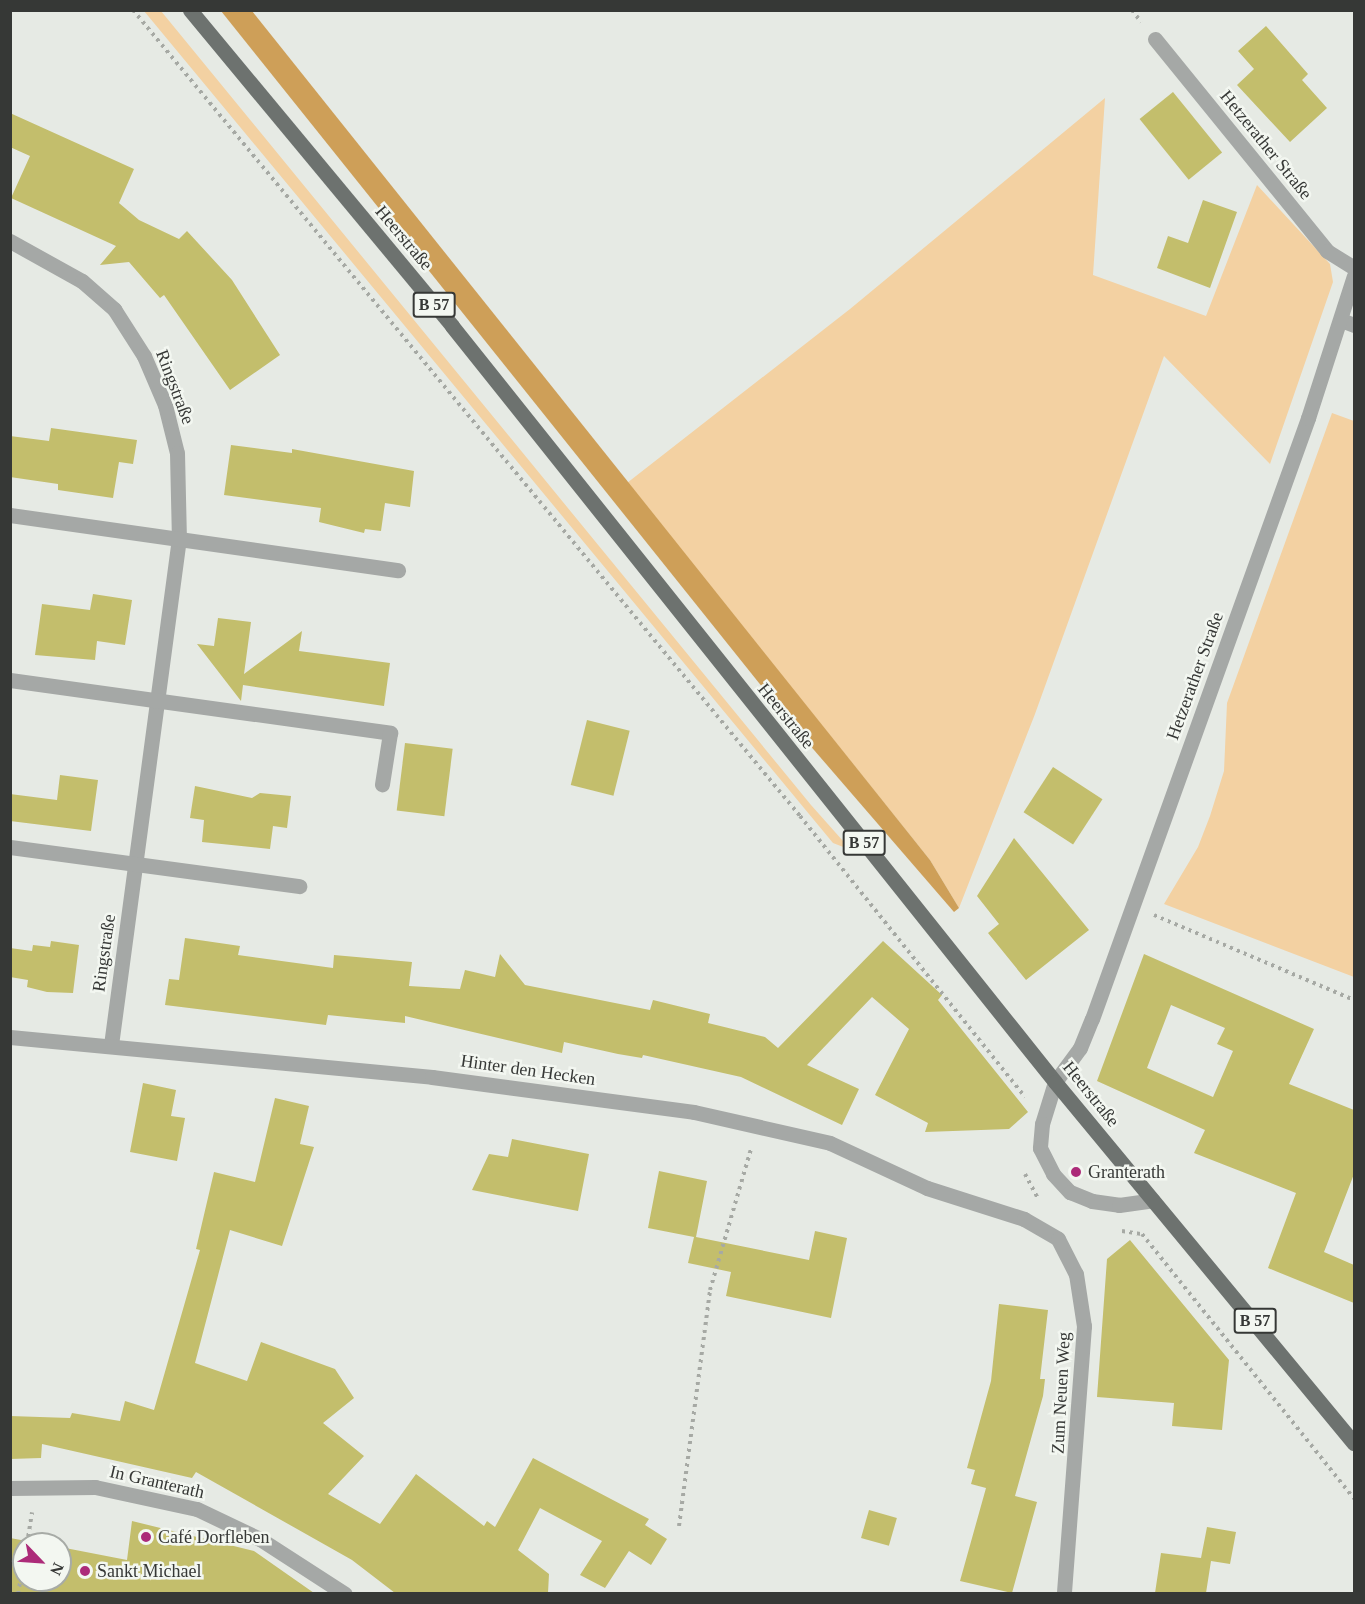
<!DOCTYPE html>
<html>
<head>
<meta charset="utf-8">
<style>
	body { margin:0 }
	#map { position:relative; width:1365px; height:1604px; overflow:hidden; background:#e6eae4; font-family:"Times New Roman",serif }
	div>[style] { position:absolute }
	.green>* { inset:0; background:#f3d1a2 }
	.forest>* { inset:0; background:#ce9f58 }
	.building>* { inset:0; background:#c3be6c; transform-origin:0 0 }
	.path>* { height:4px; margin-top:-2px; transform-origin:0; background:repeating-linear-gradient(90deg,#a6a9a4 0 3px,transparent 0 7.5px) }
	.lane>* { height:15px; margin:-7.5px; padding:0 7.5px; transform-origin:7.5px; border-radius:7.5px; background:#a5a8a6 }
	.street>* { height:15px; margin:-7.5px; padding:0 7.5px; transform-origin:7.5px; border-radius:7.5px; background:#a5a8a6 }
	.primary>* { height:15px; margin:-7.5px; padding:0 7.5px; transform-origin:7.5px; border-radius:7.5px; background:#6d726f }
	.dots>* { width:16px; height:16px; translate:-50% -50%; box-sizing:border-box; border:3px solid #f3f7f1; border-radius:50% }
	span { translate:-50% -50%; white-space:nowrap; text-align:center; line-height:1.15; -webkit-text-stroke:5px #f3f7f1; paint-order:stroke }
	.shield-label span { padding:2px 4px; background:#f3f7f1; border:2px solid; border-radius:4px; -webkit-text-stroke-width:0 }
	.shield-label { font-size:16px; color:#363836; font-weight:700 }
	.street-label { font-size:18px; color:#363836 }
	.poi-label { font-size:18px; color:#363836 }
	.left { translate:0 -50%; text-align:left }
	.frame { position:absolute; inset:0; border:12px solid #363836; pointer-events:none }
	.north { position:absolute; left:12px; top:1532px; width:60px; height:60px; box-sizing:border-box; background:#f3f7f1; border:2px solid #a7aba6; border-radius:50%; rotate:115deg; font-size:16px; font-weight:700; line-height:24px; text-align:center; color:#363836 }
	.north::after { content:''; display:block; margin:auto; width:21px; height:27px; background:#ac2b79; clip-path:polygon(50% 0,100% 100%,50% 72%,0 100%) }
</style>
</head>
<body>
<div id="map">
	<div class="green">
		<div style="clip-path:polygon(144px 11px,161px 11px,811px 805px,851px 850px,833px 843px)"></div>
		<div style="clip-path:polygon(1105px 98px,1093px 275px,1206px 316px,1257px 185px,1330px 264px,1333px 282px,1270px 464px,1164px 356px,1035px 714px,959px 908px,930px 860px,627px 483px,850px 309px)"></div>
		<div style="clip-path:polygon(1332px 413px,1354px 421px,1354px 977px,1164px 904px,1198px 847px,1210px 816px,1224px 771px,1227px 703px)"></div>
	</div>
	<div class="forest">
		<div style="clip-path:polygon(221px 11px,252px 11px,930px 860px,959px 908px,954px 912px,795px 728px)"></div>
	</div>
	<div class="building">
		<div style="clip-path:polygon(1266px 26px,1308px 74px,1302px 80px,1327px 108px,1290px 142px,1237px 85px,1254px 69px,1238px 51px)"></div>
		<div style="left:1173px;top:92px;width:78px;height:43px;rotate:51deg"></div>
		<div style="clip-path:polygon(10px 113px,134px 169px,119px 203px,139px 220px,179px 239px,187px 231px,232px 280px,280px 355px,230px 390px,164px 295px,160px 298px,129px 262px,100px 265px,116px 246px,11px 198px,30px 156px,10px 147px)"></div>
		<div style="clip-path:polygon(1203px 200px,1237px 212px,1210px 288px,1157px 268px,1168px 236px,1188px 243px)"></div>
		<div style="clip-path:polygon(51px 428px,137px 440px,133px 464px,119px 462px,113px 498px,58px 490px,58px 484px,10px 477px,10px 436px,49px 441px)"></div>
		<div style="clip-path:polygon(231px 445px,292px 453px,292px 449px,414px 471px,410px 507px,385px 503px,381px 531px,365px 529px,364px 533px,319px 522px,321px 508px,224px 495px)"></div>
		<div style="clip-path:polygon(93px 594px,132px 600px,125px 645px,97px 641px,95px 660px,35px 655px,42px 604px,90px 610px)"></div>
		<div style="clip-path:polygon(218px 618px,251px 622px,244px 674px,302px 631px,299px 651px,390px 663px,384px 706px,243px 685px,241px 701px,197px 644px,214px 646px)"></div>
		<div style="left:587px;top:720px;width:44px;height:67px;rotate:14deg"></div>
		<div style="left:405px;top:743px;width:48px;height:68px;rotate:7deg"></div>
		<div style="left:1053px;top:767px;width:59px;height:54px;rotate:33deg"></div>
		<div style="clip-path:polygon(60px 775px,98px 780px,91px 831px,10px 821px,10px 794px,57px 800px)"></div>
		<div style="clip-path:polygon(195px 786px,252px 798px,260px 793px,291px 796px,287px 828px,273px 826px,270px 849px,202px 842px,204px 820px,190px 818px)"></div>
		<div style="clip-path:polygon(1014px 838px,1089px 930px,1026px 980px,988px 933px,999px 924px,977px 896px)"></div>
		<div style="clip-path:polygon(185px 938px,240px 946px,238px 955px,333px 968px,334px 955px,412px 962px,409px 986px,460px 989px,465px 970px,495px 977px,500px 954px,525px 985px,650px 1010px,653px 1000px,710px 1014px,708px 1023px,765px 1037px,778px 1048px,883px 941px,942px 995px,938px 1000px,1028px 1112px,1009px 1129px,925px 1132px,928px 1123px,875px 1095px,909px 1029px,872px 997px,807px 1065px,859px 1089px,842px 1125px,741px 1077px,643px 1055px,642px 1058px,618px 1054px,564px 1042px,562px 1053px,405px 1016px,405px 1023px,328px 1015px,326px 1025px,165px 1005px,169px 979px,179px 980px)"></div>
		<div style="clip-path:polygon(51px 941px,79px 945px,73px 993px,47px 992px,27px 987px,28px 980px,10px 977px,10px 948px,32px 951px,33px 945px,50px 947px)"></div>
		<div style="clip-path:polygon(evenodd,1144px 954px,1314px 1029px,1289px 1084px,1354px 1110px,1354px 1174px,1324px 1252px,1354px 1265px,1354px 1303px,1268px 1268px,1296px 1193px,1194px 1153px,1205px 1130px,1097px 1081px,1144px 954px,1171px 1005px,1225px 1028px,1217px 1044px,1233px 1051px,1213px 1097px,1147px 1068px,1171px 1005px)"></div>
		<div style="clip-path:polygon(143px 1083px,176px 1090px,171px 1116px,185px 1118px,177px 1161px,130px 1152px)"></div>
		<div style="clip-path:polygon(275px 1098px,309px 1106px,300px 1144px,314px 1147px,282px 1246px,230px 1230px,195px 1363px,247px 1381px,261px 1342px,335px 1369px,354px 1398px,323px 1423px,364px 1456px,328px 1494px,380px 1524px,416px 1474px,484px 1526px,487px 1521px,495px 1527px,533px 1458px,649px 1519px,645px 1525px,667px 1539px,651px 1565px,629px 1551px,605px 1588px,580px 1575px,602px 1541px,540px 1508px,518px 1550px,549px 1574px,548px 1593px,395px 1593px,352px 1560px,196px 1472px,192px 1478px,42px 1444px,41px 1458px,10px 1459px,10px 1416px,70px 1418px,72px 1413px,120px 1421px,125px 1401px,154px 1410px,200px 1250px,196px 1249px,214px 1172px,255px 1182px)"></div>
		<div style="clip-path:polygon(512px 1139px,589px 1154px,578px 1211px,472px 1190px,489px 1154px,508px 1157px)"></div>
		<div style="clip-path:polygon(659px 1171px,707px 1181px,696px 1237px,809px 1260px,815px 1231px,847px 1238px,831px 1318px,726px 1296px,731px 1272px,688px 1263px,694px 1237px,648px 1228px)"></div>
		<div style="clip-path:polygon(1130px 1240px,1229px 1360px,1222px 1430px,1172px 1426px,1174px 1403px,1097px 1397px,1107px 1259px)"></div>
		<div style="clip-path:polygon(999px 1304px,1048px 1310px,1040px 1379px,1045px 1379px,1043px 1396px,1015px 1496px,1037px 1502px,1012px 1593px,960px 1581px,986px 1488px,971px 1484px,975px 1470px,967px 1468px,991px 1381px)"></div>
		<div style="left:869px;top:1510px;width:29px;height:29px;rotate:16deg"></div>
		<div style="clip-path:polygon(132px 1521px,254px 1551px,314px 1593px,10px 1593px,10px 1538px,43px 1544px,24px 1544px,24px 1580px,60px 1580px,60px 1547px,127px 1560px)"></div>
		<div style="clip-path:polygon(1207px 1527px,1236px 1532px,1230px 1564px,1211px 1561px,1206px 1593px,1155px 1593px,1161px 1553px,1201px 1558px)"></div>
	</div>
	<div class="path">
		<div style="left:133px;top:10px;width:1046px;rotate:50.39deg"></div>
		<div style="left:800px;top:816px;width:360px;rotate:51.3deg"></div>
		<div style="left:1132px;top:10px;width:15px;rotate:53deg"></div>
		<div style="left:1154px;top:915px;width:217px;rotate:23deg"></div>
		<div style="left:1025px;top:1174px;width:27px;rotate:62deg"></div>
		<div style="left:1122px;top:1231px;width:20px;rotate:9deg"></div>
		<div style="left:1142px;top:1234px;width:339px;rotate:51.3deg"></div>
		<div style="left:679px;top:1526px;width:238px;rotate:-82.5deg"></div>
		<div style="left:710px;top:1290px;width:147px;rotate:-73.8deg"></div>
		<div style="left:27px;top:1544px;width:32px;rotate:-81deg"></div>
		<div style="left:18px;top:1594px;width:36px;rotate:-80deg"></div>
	</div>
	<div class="lane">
		<div style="left:1155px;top:39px;width:273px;rotate:50.9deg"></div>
		<div style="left:1327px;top:251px;width:32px;rotate:32deg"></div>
		<div style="left:1341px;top:320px;width:14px;rotate:21deg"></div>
		<div style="left:1055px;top:1082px;width:44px;rotate:107.2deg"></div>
		<div style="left:1042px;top:1124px;width:24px;rotate:95deg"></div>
		<div style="left:1040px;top:1148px;width:29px;rotate:63deg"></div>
		<div style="left:1053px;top:1174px;width:25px;rotate:47deg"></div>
		<div style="left:1070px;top:1192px;width:24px;rotate:22deg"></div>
		<div style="left:1092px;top:1201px;width:27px;rotate:8deg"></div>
		<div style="left:1119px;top:1205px;width:34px;rotate:-8deg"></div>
	</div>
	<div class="street">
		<div style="left:10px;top:241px;width:82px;rotate:29.1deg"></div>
		<div style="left:82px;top:281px;width:43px;rotate:41.2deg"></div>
		<div style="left:114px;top:309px;width:56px;rotate:57.4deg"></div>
		<div style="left:144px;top:356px;width:53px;rotate:66.8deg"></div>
		<div style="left:165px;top:405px;width:49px;rotate:76deg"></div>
		<div style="left:177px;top:453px;width:85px;rotate:88.7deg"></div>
		<div style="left:179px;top:538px;width:512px;rotate:97.64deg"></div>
		<div style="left:10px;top:515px;width:392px;rotate:8.1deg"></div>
		<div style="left:10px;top:680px;width:384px;rotate:7.9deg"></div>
		<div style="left:390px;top:733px;width:52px;rotate:98.9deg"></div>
		<div style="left:10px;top:847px;width:292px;rotate:7.7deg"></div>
		<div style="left:10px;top:1037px;width:424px;rotate:5.4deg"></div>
		<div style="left:432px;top:1077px;width:264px;rotate:7.6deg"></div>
		<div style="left:694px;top:1112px;width:139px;rotate:12.8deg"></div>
		<div style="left:830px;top:1143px;width:107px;rotate:24.9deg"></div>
		<div style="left:927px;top:1188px;width:102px;rotate:17.7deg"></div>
		<div style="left:1024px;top:1219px;width:39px;rotate:30deg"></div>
		<div style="left:1058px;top:1239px;width:39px;rotate:63deg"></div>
		<div style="left:1076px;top:1274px;width:53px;rotate:81.3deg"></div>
		<div style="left:1084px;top:1326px;width:269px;rotate:94.3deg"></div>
		<div style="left:1055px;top:1082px;width:42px;rotate:-53.7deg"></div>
		<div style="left:1080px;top:1048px;width:31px;rotate:-68deg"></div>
		<div style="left:1092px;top:1019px;width:639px;rotate:-70.23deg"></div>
		<div style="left:1308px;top:418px;width:149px;rotate:-72.1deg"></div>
		<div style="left:10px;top:1488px;width:85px;rotate:-0.7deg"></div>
		<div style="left:95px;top:1487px;width:104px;rotate:12.2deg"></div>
		<div style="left:197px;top:1509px;width:70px;rotate:25.5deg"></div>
		<div style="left:260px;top:1539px;width:101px;rotate:32.9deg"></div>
	</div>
	<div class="primary">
		<div style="left:190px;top:10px;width:410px;rotate:50.3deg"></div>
		<div style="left:452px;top:326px;width:967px;rotate:51.42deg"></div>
		<div style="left:1055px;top:1082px;width:469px;rotate:50.4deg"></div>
	</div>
	<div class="dots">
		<div style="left:1076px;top:1172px;background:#ac2b79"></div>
		<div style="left:146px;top:1537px;background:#ac2b79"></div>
		<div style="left:85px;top:1571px;background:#ac2b79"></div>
	</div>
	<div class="shield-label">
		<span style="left:434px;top:305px">B 57</span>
		<span style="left:864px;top:843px">B 57</span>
		<span style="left:1255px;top:1321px">B 57</span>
	</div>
	<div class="street-label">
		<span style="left:1266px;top:145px;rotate:51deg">Hetzerather Straße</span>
		<span style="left:404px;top:238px;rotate:50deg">Heerstraße</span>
		<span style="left:175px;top:387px;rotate:69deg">Ringstraße</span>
		<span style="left:1195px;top:676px;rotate:-70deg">Hetzerather Straße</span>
		<span style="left:786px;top:716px;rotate:51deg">Heerstraße</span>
		<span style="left:104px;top:953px;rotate:-82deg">Ringstraße</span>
		<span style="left:528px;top:1070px;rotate:8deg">Hinter den Hecken</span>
		<span style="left:1091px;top:1094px;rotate:51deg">Heerstraße</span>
		<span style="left:1061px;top:1393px;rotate:-87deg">Zum Neuen Weg</span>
		<span style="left:157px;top:1482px;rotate:13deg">In Granterath</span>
	</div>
	<div class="poi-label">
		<span class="left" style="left:1088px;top:1172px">Granterath</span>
		<span class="left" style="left:158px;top:1537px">Café Dorfleben</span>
		<span class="left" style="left:97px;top:1571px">Sankt Michael</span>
	</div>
	<div class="frame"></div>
	<div class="north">N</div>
</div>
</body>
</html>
